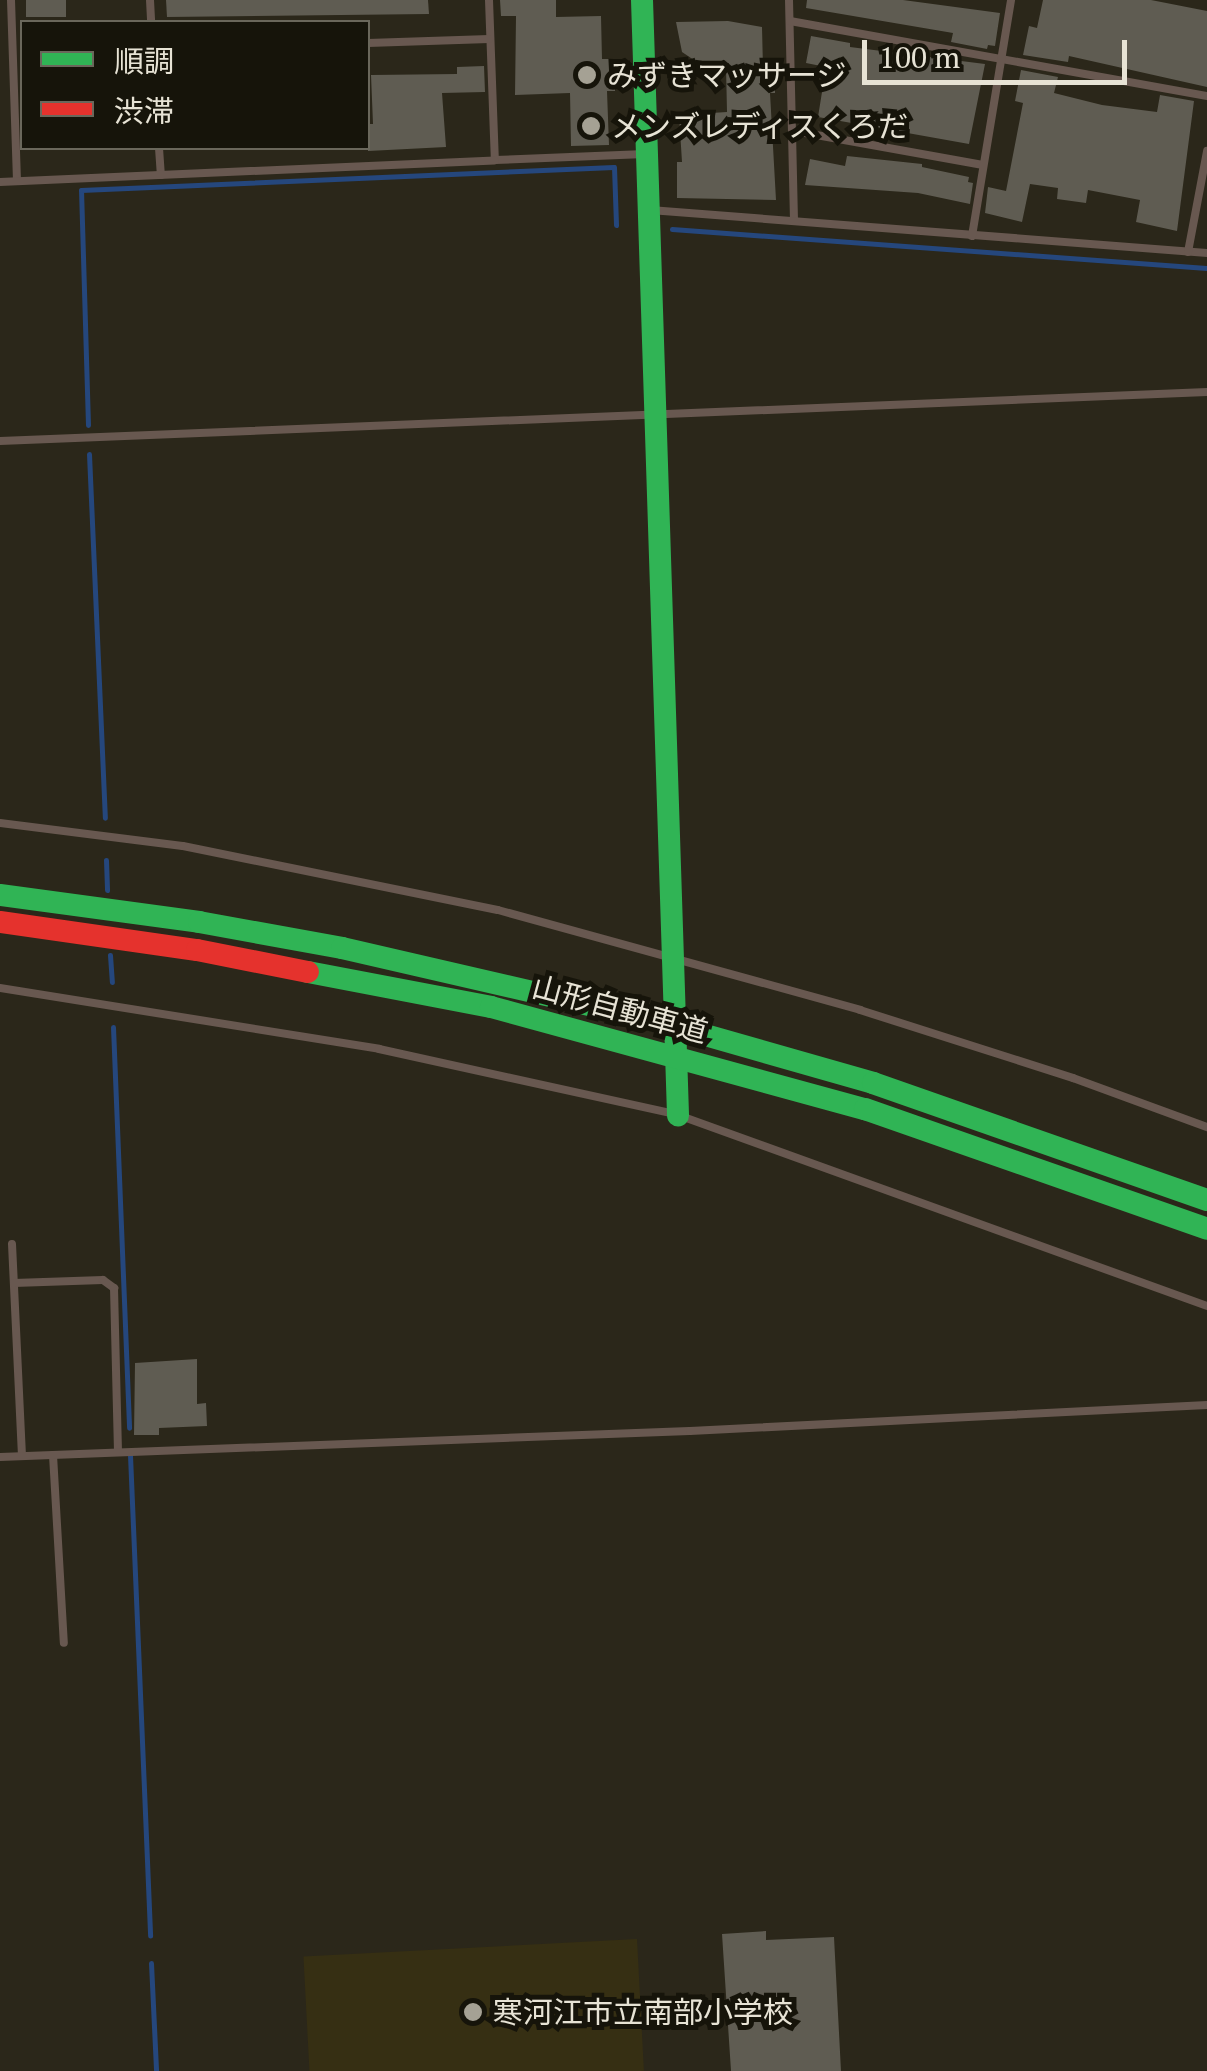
<!DOCTYPE html>
<html>
<head>
<meta charset="utf-8">
<style>
	body { margin:0 }
	#map { position:relative; width:1207px; height:2071px; overflow:hidden; background:#2b271a; font-family:"PT Serif","Noto Sans JP",serif }
	div>[style] { position:absolute }
	.built>* { inset:0; background:#362f13; transform-origin:0 0 }
	.stream>* { height:5px; margin:-2.5px; padding:0 2.5px; transform-origin:2.5px; border-radius:2.5px; background:#25477d }
	.building>* { inset:0; background:#5f5c52; transform-origin:0 0 }
	.lane>* { height:8px; margin:-4px; padding:0 4px; transform-origin:4px; border-radius:4px; background:#685850 }
	.fast>* { height:22px; margin:-11px; padding:0 11px; transform-origin:11px; border-radius:11px; background:#30b455 }
	.jam>* { height:22px; margin:-11px; padding:0 11px; transform-origin:11px; border-radius:11px; background:#e5322d }
	.dots>* { width:28px; height:28px; translate:-50% -50%; box-sizing:border-box; border:5px solid #16140a; border-radius:50% }
	span { translate:-50% -50%; white-space:nowrap; text-align:center; line-height:1.15; -webkit-text-stroke:10px #16140a; paint-order:stroke }
	.poi-label { font-size:30px; color:#e7e3d5 }
	.left { translate:0 -50%; text-align:left }
	.street-label { font-size:30px; color:#e7e3d5 }
	.legend { position:absolute; left:20px; top:20px; width:350px; height:130px; box-sizing:border-box; background:#16140a; border:2px solid #6a675b; margin:0; padding:12px 18px; list-style:none; font-size:30px; color:#e7e3d5 }
	.legend li { display:flex; align-items:center; gap:20px; height:50px }
	.legend b { width:50px; border:2px solid #6a675b }
	.scale { position:absolute; left:862px; top:40px; width:265px; height:45px; box-sizing:border-box; border:5px solid #e7e3d5; border-top:0; padding-left:12px; font-size:30px; line-height:35px; white-space:nowrap; color:#e7e3d5; -webkit-text-stroke:8px #16140a; paint-order:stroke }
</style>
</head>
<body>
<div id="map">
	<div class="built">
		<div style="left:637px;top:1939px;width:132px;height:334px;rotate:87deg"></div>
	</div>
	<div class="stream">
		<div style="left:672px;top:229px;width:536px;rotate:4.17deg"></div>
		<div style="left:88px;top:425px;width:235px;rotate:-91.7deg"></div>
		<div style="left:81px;top:190px;width:533px;rotate:-2.47deg"></div>
		<div style="left:614px;top:167px;width:58px;rotate:88deg"></div>
		<div style="left:89px;top:454px;width:364px;rotate:87.5deg"></div>
		<div style="left:106px;top:860px;width:30px;rotate:88deg"></div>
		<div style="left:110px;top:955px;width:27px;rotate:86deg"></div>
		<div style="left:113px;top:1027px;width:401px;rotate:87.7deg"></div>
		<div style="left:130px;top:1455px;width:481px;rotate:87.6deg"></div>
		<div style="left:151px;top:1963px;width:108px;rotate:87.3deg"></div>
	</div>
	<div class="building">
		<div style="left:26px;top:0;width:40px;height:17px"></div>
		<div style="clip-path:polygon(166px 0,428px 0,429px 14px,167px 17px)"></div>
		<div style="clip-path:polygon(500px 0,556px 0,556px 17px,601px 16px,602px 59px,614px 59px,615px 91px,607px 91px,609px 145px,571px 146px,570px 93px,515px 95px,516px 16px,501px 16px)"></div>
		<div style="clip-path:polygon(807px 0,903px 0,1000px 13px,995px 46px,988px 45px,987px 49px,951px 42px,953px 33px,806px 8px)"></div>
		<div style="clip-path:polygon(1043px 0,1151px 0,1207px 11px,1207px 87px,1069px 56px,1068px 62px,1023px 55px,1029px 26px,1037px 28px)"></div>
		<div style="clip-path:polygon(728px 21px,762px 27px,763px 68px,775px 68px,775px 93px,770px 93px,776px 200px,677px 198px,677px 162px,682px 162px,679px 115px,727px 112px,726px 67px,703px 66px,682px 52px,676px 22px)"></div>
		<div style="clip-path:polygon(811px 36px,850px 43px,850px 47px,985px 64px,969px 144px,818px 117px,826px 67px,806px 63px)"></div>
		<div style="clip-path:polygon(484px 66px,485px 92px,442px 93px,446px 147px,368px 151px,368px 124px,373px 124px,371px 75px,457px 74px,457px 67px)"></div>
		<div style="clip-path:polygon(1021px 70px,1058px 77px,1054px 93px,1102px 105px,1157px 112px,1160px 95px,1194px 101px,1177px 231px,1136px 222px,1140px 200px,1088px 190px,1086px 203px,1057px 199px,1058px 188px,1030px 184px,1022px 222px,985px 213px,988px 187px,1006px 191px,1023px 103px,1015px 101px)"></div>
		<div style="clip-path:polygon(847px 156px,922px 164px,922px 167px,969px 177px,968px 182px,973px 183px,970px 204px,918px 193px,805px 185px,810px 159px,845px 166px)"></div>
		<div style="clip-path:polygon(197px 1359px,197px 1404px,206px 1403px,207px 1426px,159px 1428px,159px 1435px,134px 1435px,135px 1363px)"></div>
		<div style="clip-path:polygon(766px 1931px,766px 1940px,834px 1937px,841px 2071px,731px 2071px,722px 1934px)"></div>
	</div>
	<div class="lane">
		<div style="left:11px;top:0;width:181px;rotate:88.1deg"></div>
		<div style="left:150px;top:0;width:22px;rotate:87deg"></div>
		<div style="left:489px;top:0;width:160px;rotate:87.9deg"></div>
		<div style="left:495px;top:160px;width:150px;rotate:-2.3deg"></div>
		<div style="left:789px;top:0;width:221px;rotate:88.7deg"></div>
		<div style="left:790px;top:21px;width:424px;rotate:10.2deg"></div>
		<div style="left:368px;top:43px;width:121px;rotate:-1.9deg"></div>
		<div style="left:794px;top:131px;width:192px;rotate:10.2deg"></div>
		<div style="left:159px;top:148px;width:27px;rotate:86deg"></div>
		<div style="left:0;top:182px;width:495px;rotate:-2.5deg"></div>
		<div style="left:650px;top:210px;width:559px;rotate:4.41deg"></div>
		<div style="left:972px;top:236px;width:239px;rotate:-80.6deg"></div>
		<div style="left:1188px;top:252px;width:103px;rotate:-79.3deg"></div>
		<div style="left:0;top:441px;width:1208px;rotate:-2.32deg"></div>
		<div style="left:0;top:823px;width:184px;rotate:7.2deg"></div>
		<div style="left:183px;top:846px;width:321px;rotate:11.5deg"></div>
		<div style="left:498px;top:910px;width:376px;rotate:15.4deg"></div>
		<div style="left:860px;top:1010px;width:224px;rotate:17.7deg"></div>
		<div style="left:1073px;top:1078px;width:143px;rotate:20.1deg"></div>
		<div style="left:0;top:988px;width:384px;rotate:9.1deg"></div>
		<div style="left:379px;top:1049px;width:306px;rotate:12.4deg"></div>
		<div style="left:678px;top:1115px;width:562px;rotate:19.85deg"></div>
		<div style="left:12px;top:1244px;width:212px;rotate:87.3deg"></div>
		<div style="left:14px;top:1283px;width:89px;rotate:-1.9deg"></div>
		<div style="left:103px;top:1280px;width:14px;rotate:36deg"></div>
		<div style="left:114px;top:1288px;width:164px;rotate:88.6deg"></div>
		<div style="left:53px;top:1455px;width:188px;rotate:86.7deg"></div>
		<div style="left:0;top:1457px;width:690px;rotate:-2.16deg"></div>
		<div style="left:690px;top:1431px;width:518px;rotate:-2.88deg"></div>
	</div>
	<div class="fast">
		<div style="left:642px;top:0;width:1116px;rotate:88.15deg"></div>
		<div style="left:0;top:895px;width:201px;rotate:7.7deg"></div>
		<div style="left:199px;top:922px;width:145px;rotate:10.3deg"></div>
		<div style="left:342px;top:948px;width:315px;rotate:13deg"></div>
		<div style="left:649px;top:1019px;width:233px;rotate:15.9deg"></div>
		<div style="left:873px;top:1083px;width:354px;rotate:19.3deg"></div>
		<div style="left:308px;top:972px;width:186px;rotate:10.8deg"></div>
		<div style="left:491px;top:1007px;width:388px;rotate:15.3deg"></div>
		<div style="left:865px;top:1109px;width:362px;rotate:19.3deg"></div>
	</div>
	<div class="jam">
		<div style="left:0;top:922px;width:199px;rotate:8.1deg"></div>
		<div style="left:197px;top:950px;width:113px;rotate:11.2deg"></div>
	</div>
	<div class="dots">
		<div style="left:587px;top:75px;background:#a5a194"></div>
		<div style="left:591px;top:126px;background:#a5a194"></div>
		<div style="left:473px;top:2012px;background:#a5a194"></div>
	</div>
	<div class="poi-label">
		<span class="left" style="left:607px;top:75px">みずきマッサージ</span>
		<span class="left" style="left:611px;top:126px">メンズレディスくろだ</span>
		<span class="left" style="left:493px;top:2012px">寒河江市立南部小学校</span>
	</div>
	<div class="street-label">
		<span style="left:620px;top:1009px;rotate:15deg">山形自動車道</span>
	</div>
	<ul class="legend">
	<li><b style="height:12px;background:#30b455"></b>順調</li>
	<li><b style="height:12px;background:#e5322d"></b>渋滞</li>
	</ul>
	<div class="scale">100 m</div>
</div>
</body>
</html>
